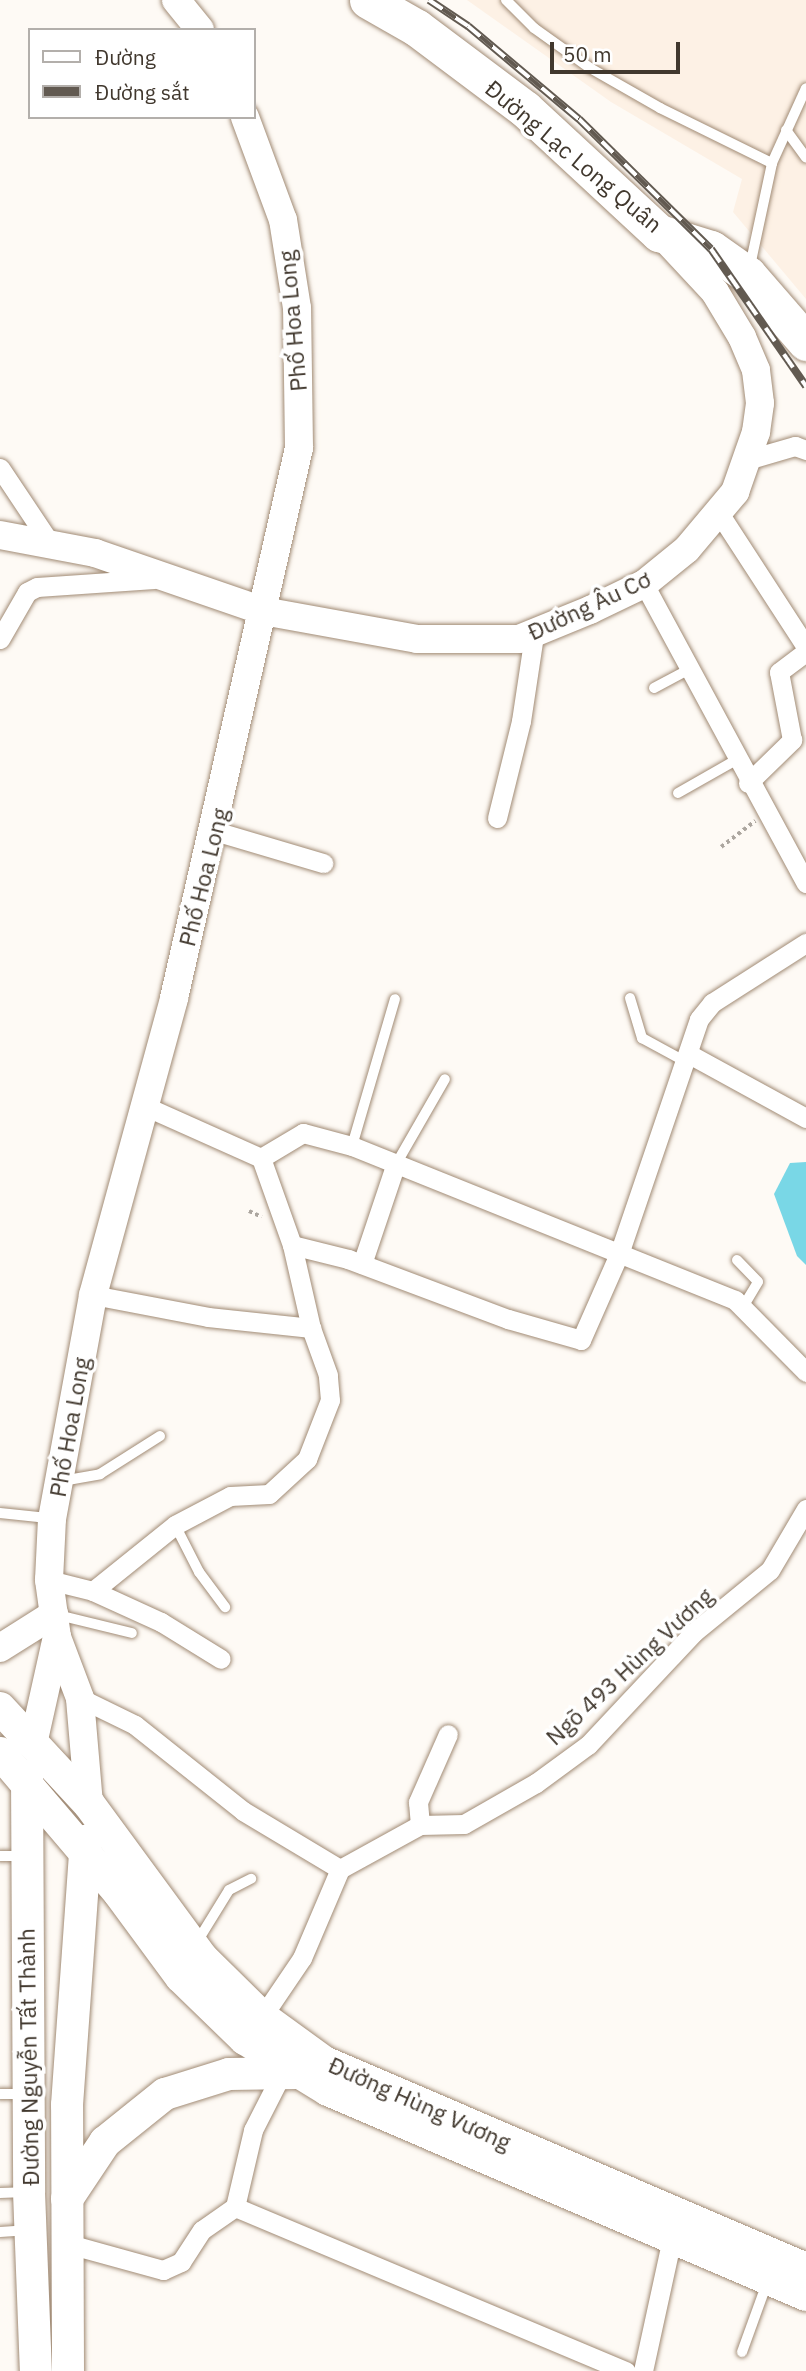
<!DOCTYPE html>
<html>
<head>
<meta charset="utf-8">
<style>
	body { margin:0 }
	#map { position:relative; width:806px; height:2371px; overflow:hidden; background:#fefaf5; font-family:"IBM Plex Sans",sans-serif }
	div>[style] { position:absolute }
	.built>* { inset:0; background:#fdf1e5 }
	.water>* { inset:0; background:#79d7e6 }
	.path>* { height:3.5px; margin-top:-1.75px; transform-origin:0; background:repeating-linear-gradient(90deg,#aca69f 0 3.5px,transparent 0 7px) }
	.roads { filter:drop-shadow(0 0 2px #a18b75) drop-shadow(0 0 2px #a18b75) }
	.lane>* { height:10px; margin:-5px; padding:0 5px; transform-origin:5px; border-radius:5px; background:#fff }
	.street>* { height:19px; margin:-9.5px; padding:0 9.5px; transform-origin:9.5px; border-radius:9.5px; background:#fff }
	.secondary>* { height:28px; margin:-14px; padding:0 14px; transform-origin:14px; border-radius:14px; background:#fff }
	.primary>* { height:32px; margin:-16px; padding:0 16px; transform-origin:16px; border-radius:16px; background:#fff }
	.highway>* { height:37px; margin:-18.5px; padding:0 18.5px; transform-origin:18.5px; border-radius:18.5px; background:#fff }
	.rail>* { height:8px; margin-top:-4px; transform-origin:0; background:repeating-linear-gradient(90deg,#fff 0 16px,#625a51 0 32px); box-sizing:border-box; border-block:2px solid #625a51 }
	span { translate:-50% -50%; white-space:nowrap; text-align:center; line-height:1.15; -webkit-text-stroke:7px #fff; paint-order:stroke }
	.street-label { font-size:23px; color:#41382e }
	.legend { position:absolute; left:28px; top:28px; width:228px; height:91px; box-sizing:border-box; background:#fff; border:2px solid #b3afab; margin:0; padding:9px 12px; list-style:none; font-size:21px; color:#41382e }
	.legend li { display:flex; align-items:center; gap:14px; height:35px }
	.legend b { width:35px; border:2px solid #b3afab }
	.scale { position:absolute; left:550px; top:42px; width:130px; height:32px; box-sizing:border-box; border:4px solid #41382e; border-top:0; padding-left:9px; font-size:21px; line-height:24px; white-space:nowrap; color:#41382e; -webkit-text-stroke:5px #fff; paint-order:stroke }
</style>
</head>
<body>
<div id="map">
	<div class="built">
		<div style="clip-path:polygon(467px 0,806px 0,806px 299px,733px 212px,742px 179px,611px 102px)"></div>
	</div>
	<div class="water">
		<div style="clip-path:polygon(806px 1162px,806px 1265px,797px 1256px,774px 1194px,790px 1163px)"></div>
	</div>
	<div class="path">
		<div style="left:721px;top:847px;width:43px;rotate:-37.4deg"></div>
		<div style="left:249px;top:1211px;width:14px;rotate:25deg"></div>
	</div>
	<div class="roads">
		<div class="lane">
			<div style="left:506px;top:0;width:40px;rotate:45deg"></div>
			<div style="left:534px;top:28px;width:69px;rotate:35.5deg"></div>
			<div style="left:590px;top:68px;width:81px;rotate:29.7deg"></div>
			<div style="left:660px;top:108px;width:125px;rotate:26.2deg"></div>
			<div style="left:786px;top:130px;width:34px;rotate:54deg"></div>
			<div style="left:750px;top:266px;width:105px;rotate:-77.9deg"></div>
			<div style="left:772px;top:163px;width:82px;rotate:-65.6deg"></div>
			<div style="left:654px;top:688px;width:38px;rotate:-28deg"></div>
			<div style="left:678px;top:793px;width:67px;rotate:-29.6deg"></div>
			<div style="left:630px;top:998px;width:42px;rotate:73.3deg"></div>
			<div style="left:642px;top:1038px;width:50px;rotate:28.6deg"></div>
			<div style="left:352px;top:1146px;width:153px;rotate:-73.7deg"></div>
			<div style="left:395px;top:1166px;width:100px;rotate:-60.1deg"></div>
			<div style="left:737px;top:1260px;width:30px;rotate:46deg"></div>
			<div style="left:758px;top:1282px;width:27px;rotate:121deg"></div>
			<div style="left:62px;top:1481px;width:39px;rotate:-10deg"></div>
			<div style="left:100px;top:1474px;width:71px;rotate:-32.3deg"></div>
			<div style="left:0;top:1513px;width:48px;rotate:5.9deg"></div>
			<div style="left:175px;top:1525px;width:53px;rotate:62.9deg"></div>
			<div style="left:199px;top:1572px;width:44px;rotate:53.4deg"></div>
			<div style="left:58px;top:1615px;width:76px;rotate:13.7deg"></div>
			<div style="left:0;top:1856px;width:24px"></div>
			<div style="left:197px;top:1942px;width:61px;rotate:-58.4deg"></div>
			<div style="left:229px;top:1890px;width:25px;rotate:-27deg"></div>
			<div style="left:0;top:2094px;width:24px"></div>
			<div style="left:0;top:2193px;width:25px;rotate:-2deg"></div>
			<div style="left:0;top:2232px;width:26px;rotate:-4deg"></div>
			<div style="left:742px;top:2352px;width:73px;rotate:-70.1deg"></div>
		</div>
		<div class="street">
			<div style="left:750px;top:459px;width:47px;rotate:-16.1deg"></div>
			<div style="left:795px;top:446px;width:12px;rotate:20deg"></div>
			<div style="left:0;top:468px;width:90px;rotate:56.3deg"></div>
			<div style="left:719px;top:513px;width:160px;rotate:57deg"></div>
			<div style="left:644px;top:584px;width:340px;rotate:61.6deg"></div>
			<div style="left:0;top:639px;width:54px;rotate:-60.1deg"></div>
			<div style="left:27px;top:592px;width:11px;rotate:-27deg"></div>
			<div style="left:37px;top:587px;width:117px;rotate:-3.9deg"></div>
			<div style="left:748px;top:783px;width:62px;rotate:-44.3deg"></div>
			<div style="left:792px;top:740px;width:69px;rotate:-100.8deg"></div>
			<div style="left:779px;top:672px;width:34px;rotate:-37deg"></div>
			<div style="left:497px;top:818px;width:100px;rotate:-76.1deg"></div>
			<div style="left:521px;top:721px;width:87px;rotate:-81.4deg"></div>
			<div style="left:215px;top:831px;width:113px;rotate:16.5deg"></div>
			<div style="left:689px;top:1054px;width:133px;rotate:28.7deg"></div>
			<div style="left:261px;top:1158px;width:49px;rotate:-30.8deg"></div>
			<div style="left:303px;top:1133px;width:51px;rotate:14.9deg"></div>
			<div style="left:352px;top:1146px;width:413px;rotate:21.9deg"></div>
			<div style="left:735px;top:1300px;width:101px;rotate:45.4deg"></div>
			<div style="left:292px;top:1245px;width:58px;rotate:14deg"></div>
			<div style="left:348px;top:1259px;width:171px;rotate:20.6deg"></div>
			<div style="left:508px;top:1319px;width:76px;rotate:16deg"></div>
			<div style="left:581px;top:1340px;width:94px;rotate:-66.2deg"></div>
			<div style="left:619px;top:1254px;width:248px;rotate:-71.2deg"></div>
			<div style="left:699px;top:1019px;width:21px;rotate:-51deg"></div>
			<div style="left:712px;top:1003px;width:112px;rotate:-32.6deg"></div>
			<div style="left:362px;top:1264px;width:103px;rotate:-71.4deg"></div>
			<div style="left:93px;top:1295px;width:117px;rotate:10.8deg"></div>
			<div style="left:208px;top:1317px;width:104px;rotate:6.1deg"></div>
			<div style="left:49px;top:1580px;width:45px;rotate:14deg"></div>
			<div style="left:93px;top:1591px;width:105px;rotate:-38.8deg"></div>
			<div style="left:175px;top:1525px;width:62px;rotate:-27.8deg"></div>
			<div style="left:230px;top:1496px;width:39px;rotate:-3deg"></div>
			<div style="left:269px;top:1494px;width:52px;rotate:-42.6deg"></div>
			<div style="left:307px;top:1459px;width:63px;rotate:-68.7deg"></div>
			<div style="left:330px;top:1400px;width:25px;rotate:-95deg"></div>
			<div style="left:328px;top:1375px;width:50px;rotate:-109.9deg"></div>
			<div style="left:311px;top:1328px;width:85px;rotate:-102.9deg"></div>
			<div style="left:292px;top:1245px;width:92px;rotate:-109.6deg"></div>
			<div style="left:261px;top:1158px;width:125px;rotate:-155.9deg"></div>
			<div style="left:93px;top:1591px;width:75px;rotate:24.5deg"></div>
			<div style="left:161px;top:1622px;width:70px;rotate:31.7deg"></div>
			<div style="left:80px;top:1698px;width:61px;rotate:26.1deg"></div>
			<div style="left:135px;top:1725px;width:138px;rotate:38.5deg"></div>
			<div style="left:243px;top:1811px;width:113px;rotate:30.9deg"></div>
			<div style="left:420px;top:1825px;width:23px;rotate:-95deg"></div>
			<div style="left:418px;top:1802px;width:74px;rotate:-66.2deg"></div>
			<div style="left:262px;top:2017px;width:71px;rotate:-55.9deg"></div>
			<div style="left:302px;top:1958px;width:97px;rotate:-66.9deg"></div>
			<div style="left:340px;top:1869px;width:91px;rotate:-28.8deg"></div>
			<div style="left:420px;top:1825px;width:44px;rotate:-1.3deg"></div>
			<div style="left:464px;top:1824px;width:83px;rotate:-29.7deg"></div>
			<div style="left:536px;top:1783px;width:64px;rotate:-36.2deg"></div>
			<div style="left:588px;top:1745px;width:154px;rotate:-46.8deg"></div>
			<div style="left:693px;top:1633px;width:99px;rotate:-39.3deg"></div>
			<div style="left:770px;top:1570px;width:71px;rotate:-59.5deg"></div>
			<div style="left:235px;top:2207px;width:424px;rotate:22.8deg"></div>
			<div style="left:65px;top:2243px;width:102px;rotate:15.4deg"></div>
			<div style="left:163px;top:2270px;width:20px;rotate:-24deg"></div>
			<div style="left:181px;top:2262px;width:38px;rotate:-57deg"></div>
			<div style="left:202px;top:2230px;width:40px;rotate:-34.9deg"></div>
			<div style="left:235px;top:2207px;width:79px;rotate:-76.8deg"></div>
			<div style="left:253px;top:2130px;width:64px;rotate:-63deg"></div>
			<div style="left:643px;top:2371px;width:136px;rotate:-77.7deg"></div>
		</div>
		<div class="secondary">
			<div style="left:176px;top:0;width:38px;rotate:51deg"></div>
			<div style="left:0;top:535px;width:97px;rotate:10.7deg"></div>
			<div style="left:95px;top:553px;width:178px;rotate:19deg"></div>
			<div style="left:263px;top:611px;width:157px;rotate:10.3deg"></div>
			<div style="left:417px;top:639px;width:102px"></div>
			<div style="left:519px;top:639px;width:77px;rotate:-22.2deg"></div>
			<div style="left:590px;top:610px;width:60px;rotate:-25.7deg"></div>
			<div style="left:644px;top:584px;width:55px;rotate:-39.1deg"></div>
			<div style="left:687px;top:549px;width:75px;rotate:-49.9deg"></div>
			<div style="left:735px;top:492px;width:64px;rotate:-70.7deg"></div>
			<div style="left:756px;top:432px;width:29px;rotate:-82deg"></div>
			<div style="left:760px;top:403px;width:33px;rotate:-97deg"></div>
			<div style="left:756px;top:370px;width:36px;rotate:-113deg"></div>
			<div style="left:742px;top:337px;width:52px;rotate:-121deg"></div>
			<div style="left:715px;top:292px;width:78px;rotate:-132.9deg"></div>
			<div style="left:0;top:1648px;width:64px;rotate:-32.2deg"></div>
			<div style="left:33px;top:1744px;width:110px;rotate:-77.4deg"></div>
			<div style="left:89px;top:1804px;width:106px;rotate:-94.9deg"></div>
			<div style="left:80px;top:1698px;width:65px;rotate:-110.7deg"></div>
			<div style="left:57px;top:1637px;width:58px;rotate:-98deg"></div>
			<div style="left:49px;top:1580px;width:61px;rotate:-87.2deg"></div>
			<div style="left:52px;top:1519px;width:228px;rotate:-79.6deg"></div>
			<div style="left:93px;top:1295px;width:308px;rotate:-74.7deg"></div>
			<div style="left:174px;top:998px;width:564px;rotate:-77.2deg"></div>
			<div style="left:299px;top:448px;width:140px;rotate:-90.8deg"></div>
			<div style="left:297px;top:308px;width:89px;rotate:-99deg"></div>
			<div style="left:283px;top:220px;width:110px;rotate:-110.3deg"></div>
		</div>
		<div class="primary">
			<div style="left:0;top:1708px;width:131px;rotate:47.2deg"></div>
			<div style="left:89px;top:1804px;width:191px;rotate:53.7deg"></div>
			<div style="left:202px;top:1958px;width:84px;rotate:44.5deg"></div>
			<div style="left:262px;top:2017px;width:77px;rotate:36deg"></div>
			<div style="left:324px;top:2062px;width:525px;rotate:23.24deg"></div>
			<div style="left:0;top:1753px;width:184px;rotate:49.6deg"></div>
			<div style="left:119px;top:1893px;width:104px;rotate:53.6deg"></div>
			<div style="left:181px;top:1977px;width:89px;rotate:44.1deg"></div>
			<div style="left:245px;top:2039px;width:97px;rotate:31.6deg"></div>
			<div style="left:328px;top:2090px;width:520px;rotate:23.21deg"></div>
			<div style="left:27px;top:1776px;width:416px;rotate:89.7deg"></div>
			<div style="left:29px;top:2192px;width:179px;rotate:87.8deg"></div>
			<div style="left:67px;top:2199px;width:69px;rotate:-56.3deg"></div>
			<div style="left:105px;top:2142px;width:77px;rotate:-38.7deg"></div>
			<div style="left:165px;top:2094px;width:67px;rotate:-17.4deg"></div>
			<div style="left:229px;top:2074px;width:68px;rotate:-0.8deg"></div>
			<div style="left:68px;top:2371px;width:266px;rotate:-90.2deg"></div>
			<div style="left:67px;top:2105px;width:265px;rotate:-85.9deg"></div>
		</div>
		<div class="highway">
			<div style="left:368px;top:0;width:56px;rotate:29.7deg"></div>
			<div style="left:417px;top:28px;width:135px;rotate:36.9deg"></div>
			<div style="left:525px;top:109px;width:183px;rotate:42.8deg"></div>
			<div style="left:659px;top:233px;width:54px;rotate:17.1deg"></div>
			<div style="left:711px;top:249px;width:45px;rotate:35.1deg"></div>
			<div style="left:748px;top:275px;width:89px;rotate:49.1deg"></div>
		</div>
	</div>
	<div class="rail">
		<div style="left:429px;top:0;width:47px;rotate:33.7deg"></div>
		<div style="left:468px;top:26px;width:145px;rotate:40deg"></div>
		<div style="left:579px;top:119px;width:185px;rotate:44.6deg"></div>
		<div style="left:711px;top:249px;width:167px;rotate:55.3deg"></div>
	</div>
	<div class="street-label">
		<span style="left:574px;top:156px;rotate:40deg">Đường Lạc Long Quân</span>
		<span style="left:292px;top:321px;rotate:-95deg">Phố Hoa Long</span>
		<span style="left:589px;top:605px;rotate:-25deg">Đường Âu Cơ</span>
		<span style="left:203px;top:877px;rotate:-76deg">Phố Hoa Long</span>
		<span style="left:69px;top:1427px;rotate:-80deg">Phố Hoa Long</span>
		<span style="left:629px;top:1666px;rotate:-43deg">Ngõ 493 Hùng Vương</span>
		<span style="left:28px;top:2057px;rotate:-91deg">Đường Nguyễn Tất Thành</span>
		<span style="left:420px;top:2103px;rotate:24deg">Đường Hùng Vương</span>
	</div>
	<ul class="legend">
	<li><b style="height:9px;background:#fff"></b>Đường</li>
	<li><b style="height:9px;background:#625a51"></b>Đường sắt</li>
	</ul>
	<div class="scale">50 m</div>
</div>
</body>
</html>
